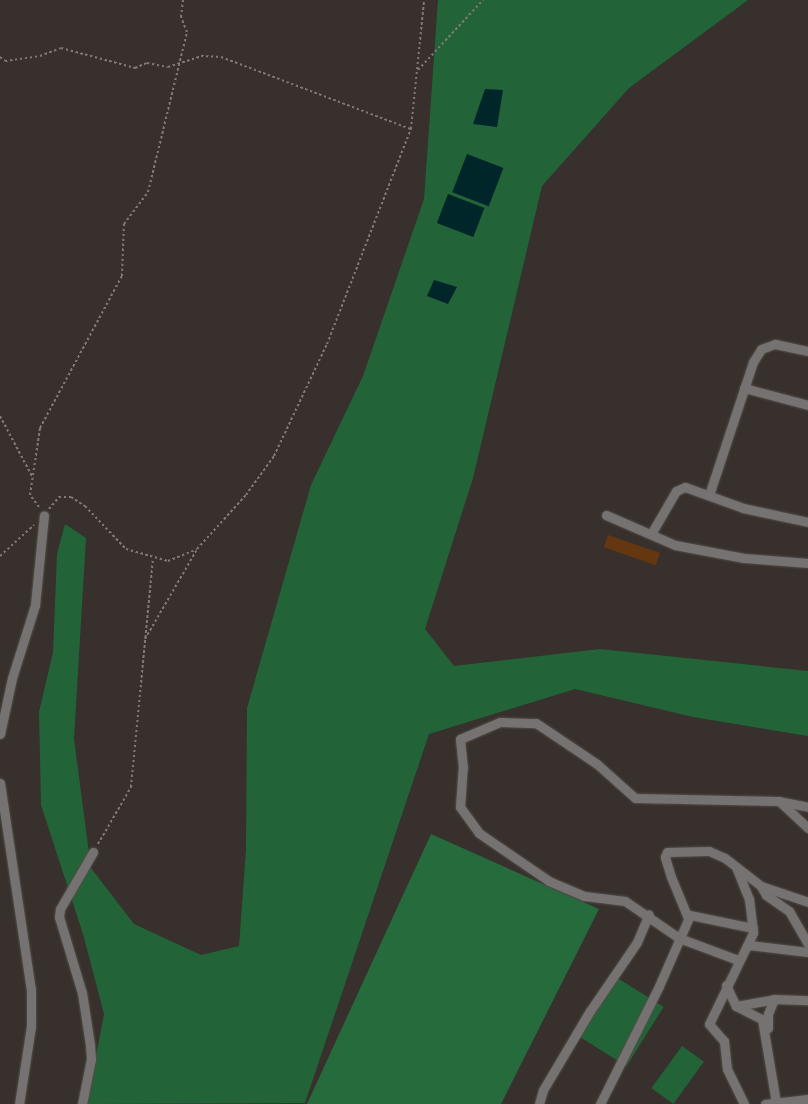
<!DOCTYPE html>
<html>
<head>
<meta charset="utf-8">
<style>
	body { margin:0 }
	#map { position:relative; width:808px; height:1104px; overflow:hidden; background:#37302c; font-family:"Fira Sans",sans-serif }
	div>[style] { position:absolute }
	.green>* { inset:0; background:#236338; transform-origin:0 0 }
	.forest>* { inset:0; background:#256b3c }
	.water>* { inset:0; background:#012629; transform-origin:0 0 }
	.building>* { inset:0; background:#643710; transform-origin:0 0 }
	.path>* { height:2px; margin-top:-1px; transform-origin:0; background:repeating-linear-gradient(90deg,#807976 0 2.5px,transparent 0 5px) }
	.roads { filter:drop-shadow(0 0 1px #544e4a) drop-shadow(0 0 1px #544e4a) }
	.minor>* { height:9px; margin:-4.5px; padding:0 4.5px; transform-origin:4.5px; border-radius:4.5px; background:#777272 }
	span { translate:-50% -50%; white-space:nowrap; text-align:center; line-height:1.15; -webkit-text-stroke:4px #2d2722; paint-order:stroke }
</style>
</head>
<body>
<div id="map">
	<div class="green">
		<div style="clip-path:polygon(438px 0,748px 0,629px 88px,542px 186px,473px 478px,425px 629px,454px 666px,600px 649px,808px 671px,808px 736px,693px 717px,575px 689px,429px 734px,305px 1103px,87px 1104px,104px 1014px,83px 934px,41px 805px,39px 712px,53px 652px,57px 554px,65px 524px,86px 538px,74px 739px,91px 868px,134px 924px,201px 955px,239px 946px,246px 849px,247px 708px,311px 485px,363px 376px,424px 199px)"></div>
		<div style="left:611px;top:974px;width:62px;height:70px;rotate:32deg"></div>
		<div style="left:682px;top:1046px;width:27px;height:52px;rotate:36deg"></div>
	</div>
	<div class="forest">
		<div style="clip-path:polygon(431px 834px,599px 909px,501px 1104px,307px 1104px)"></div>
	</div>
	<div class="water">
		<div style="clip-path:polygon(485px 89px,503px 90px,497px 127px,473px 124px)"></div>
		<div style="left:467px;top:154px;width:39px;height:41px;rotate:21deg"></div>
		<div style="left:448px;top:194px;width:39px;height:31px;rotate:21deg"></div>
		<div style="clip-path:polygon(434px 280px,457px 287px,448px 304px,427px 296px)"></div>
	</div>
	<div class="building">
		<div style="left:608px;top:535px;width:55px;height:13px;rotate:19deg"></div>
	</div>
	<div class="path">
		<div style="left:0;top:57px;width:6px;rotate:39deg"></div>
		<div style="left:5px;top:61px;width:35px;rotate:-8deg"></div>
		<div style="left:40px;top:56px;width:22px;rotate:-21deg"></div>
		<div style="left:61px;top:48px;width:77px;rotate:15.1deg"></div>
		<div style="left:135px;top:68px;width:13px;rotate:-23deg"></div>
		<div style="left:147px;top:63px;width:21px;rotate:11deg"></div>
		<div style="left:168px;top:67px;width:35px;rotate:-18deg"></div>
		<div style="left:201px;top:56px;width:20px;rotate:3deg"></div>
		<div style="left:221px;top:57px;width:203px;rotate:20.8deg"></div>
		<div style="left:418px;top:70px;width:96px;rotate:-47.1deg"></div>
		<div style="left:0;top:416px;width:70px;rotate:62deg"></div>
		<div style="left:39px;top:507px;width:15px;rotate:-127deg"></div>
		<div style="left:30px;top:495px;width:68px;rotate:-81.5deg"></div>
		<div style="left:40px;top:428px;width:173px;rotate:-61.7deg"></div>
		<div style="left:122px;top:276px;width:52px;rotate:-87.8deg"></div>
		<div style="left:124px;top:224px;width:40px;rotate:-53deg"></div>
		<div style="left:148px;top:192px;width:165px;rotate:-76.3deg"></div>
		<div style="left:187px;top:32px;width:16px;rotate:-112deg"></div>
		<div style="left:181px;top:17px;width:17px;rotate:-83deg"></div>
		<div style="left:49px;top:509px;width:16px;rotate:-50deg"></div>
		<div style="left:59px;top:497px;width:12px"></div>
		<div style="left:71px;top:497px;width:17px;rotate:33deg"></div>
		<div style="left:85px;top:506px;width:59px;rotate:46.4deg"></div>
		<div style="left:126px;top:549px;width:44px;rotate:15.9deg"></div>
		<div style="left:168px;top:561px;width:31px;rotate:-22deg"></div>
		<div style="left:197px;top:549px;width:73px;rotate:-47.8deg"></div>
		<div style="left:246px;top:495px;width:48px;rotate:-54.3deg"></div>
		<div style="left:274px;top:456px;width:124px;rotate:-64.7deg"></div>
		<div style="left:327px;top:344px;width:231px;rotate:-68.7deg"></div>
		<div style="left:411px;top:129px;width:130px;rotate:-84.2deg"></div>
		<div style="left:0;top:556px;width:46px;rotate:-42.4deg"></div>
		<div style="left:145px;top:639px;width:102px;rotate:-59.9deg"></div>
		<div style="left:98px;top:844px;width:66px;rotate:-59.9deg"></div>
		<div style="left:131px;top:787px;width:229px;rotate:-84.5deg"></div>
	</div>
	<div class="roads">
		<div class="minor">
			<div style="left:744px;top:388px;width:66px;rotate:14.9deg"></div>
			<div style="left:709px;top:495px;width:140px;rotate:-71.7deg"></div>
			<div style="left:753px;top:362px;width:15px;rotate:-58deg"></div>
			<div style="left:761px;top:349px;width:15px;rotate:-20deg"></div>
			<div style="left:775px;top:344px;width:34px;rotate:12deg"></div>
			<div style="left:606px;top:515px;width:75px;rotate:23.5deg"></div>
			<div style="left:675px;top:545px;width:70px;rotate:10.7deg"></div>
			<div style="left:744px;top:558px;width:64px;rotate:4.5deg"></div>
			<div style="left:651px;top:534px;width:50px;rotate:-59.8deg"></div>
			<div style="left:676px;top:491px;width:10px;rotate:-24deg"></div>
			<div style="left:685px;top:487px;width:62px;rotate:19.9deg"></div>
			<div style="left:743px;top:508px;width:66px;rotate:12.2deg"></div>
			<div style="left:0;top:734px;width:57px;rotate:-77.9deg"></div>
			<div style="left:12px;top:678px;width:77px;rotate:-72.5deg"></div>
			<div style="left:35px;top:605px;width:90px;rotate:-84.3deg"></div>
			<div style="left:0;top:783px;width:209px;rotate:81.5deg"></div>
			<div style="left:31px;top:990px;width:36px;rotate:90deg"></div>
			<div style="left:31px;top:1026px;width:79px;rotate:98.7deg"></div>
			<div style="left:779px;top:801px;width:40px;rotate:43deg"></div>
			<div style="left:736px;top:867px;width:35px;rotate:68deg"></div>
			<div style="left:749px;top:899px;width:34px;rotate:83deg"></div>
			<div style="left:753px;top:933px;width:101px;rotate:115.8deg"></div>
			<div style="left:709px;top:1024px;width:23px;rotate:49deg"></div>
			<div style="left:724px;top:1041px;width:28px;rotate:84deg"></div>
			<div style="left:727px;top:1069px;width:39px;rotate:64deg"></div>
			<div style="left:761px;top:886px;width:10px;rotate:61deg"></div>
			<div style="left:766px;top:895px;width:28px;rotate:35deg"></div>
			<div style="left:789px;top:911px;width:38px;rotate:60deg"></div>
			<div style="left:688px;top:918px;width:44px;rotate:-112.5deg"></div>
			<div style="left:671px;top:877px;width:21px;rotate:-107deg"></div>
			<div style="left:665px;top:857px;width:5px;rotate:-68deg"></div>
			<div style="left:667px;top:852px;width:42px;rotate:-1.4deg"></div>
			<div style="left:709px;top:851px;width:17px;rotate:24deg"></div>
			<div style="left:725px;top:858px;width:46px;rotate:37.9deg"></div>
			<div style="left:761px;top:886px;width:50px;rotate:18.8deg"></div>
			<div style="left:749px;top:945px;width:59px;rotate:6.8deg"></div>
			<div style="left:738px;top:960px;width:63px;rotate:-159.6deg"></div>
			<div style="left:679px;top:938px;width:65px;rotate:-145.6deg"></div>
			<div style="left:625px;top:901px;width:41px;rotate:-173deg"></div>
			<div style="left:584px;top:896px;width:38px;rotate:-157deg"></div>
			<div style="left:549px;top:881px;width:85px;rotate:-145.6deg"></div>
			<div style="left:479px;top:833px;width:32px;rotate:-126deg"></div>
			<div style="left:460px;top:807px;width:39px;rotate:-86deg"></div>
			<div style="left:463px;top:768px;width:29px;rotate:-96deg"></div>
			<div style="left:460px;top:739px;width:43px;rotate:-23deg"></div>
			<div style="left:500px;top:722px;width:36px;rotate:2deg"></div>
			<div style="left:536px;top:723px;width:73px;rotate:33.9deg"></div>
			<div style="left:597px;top:764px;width:51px;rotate:41.8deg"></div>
			<div style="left:635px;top:798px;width:143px;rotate:1.2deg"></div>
			<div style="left:778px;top:801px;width:31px;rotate:11deg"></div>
			<div style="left:726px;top:985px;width:23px;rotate:65deg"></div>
			<div style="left:736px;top:1006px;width:29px;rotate:27deg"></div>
			<div style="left:762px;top:1019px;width:85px;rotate:80.5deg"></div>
			<div style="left:736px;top:1006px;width:39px;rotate:-10deg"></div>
			<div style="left:774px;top:999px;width:34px;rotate:2deg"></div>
			<div style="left:768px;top:1028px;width:14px;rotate:-90deg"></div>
			<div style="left:768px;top:1014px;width:16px;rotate:-68deg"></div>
			<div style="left:82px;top:1104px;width:46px;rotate:-78.7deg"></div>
			<div style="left:91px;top:1059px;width:14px;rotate:-94deg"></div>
			<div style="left:90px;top:1045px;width:53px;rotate:-98.7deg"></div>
			<div style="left:82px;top:993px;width:79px;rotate:-106.8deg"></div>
			<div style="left:59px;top:917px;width:8px;rotate:-83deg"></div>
			<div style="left:60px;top:909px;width:66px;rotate:-59.9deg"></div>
			<div style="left:539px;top:1104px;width:15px;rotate:-74deg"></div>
			<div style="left:543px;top:1090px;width:92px;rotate:-59.3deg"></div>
			<div style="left:590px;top:1011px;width:83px;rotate:-55.7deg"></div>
			<div style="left:637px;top:942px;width:30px;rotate:-67deg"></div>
			<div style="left:600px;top:1104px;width:132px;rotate:-63.4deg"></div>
			<div style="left:659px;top:986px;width:77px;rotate:-66.4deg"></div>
			<div style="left:690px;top:915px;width:64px;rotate:11.7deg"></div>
			<div style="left:765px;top:1104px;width:43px;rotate:-6.6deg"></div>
		</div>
	</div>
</div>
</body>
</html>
